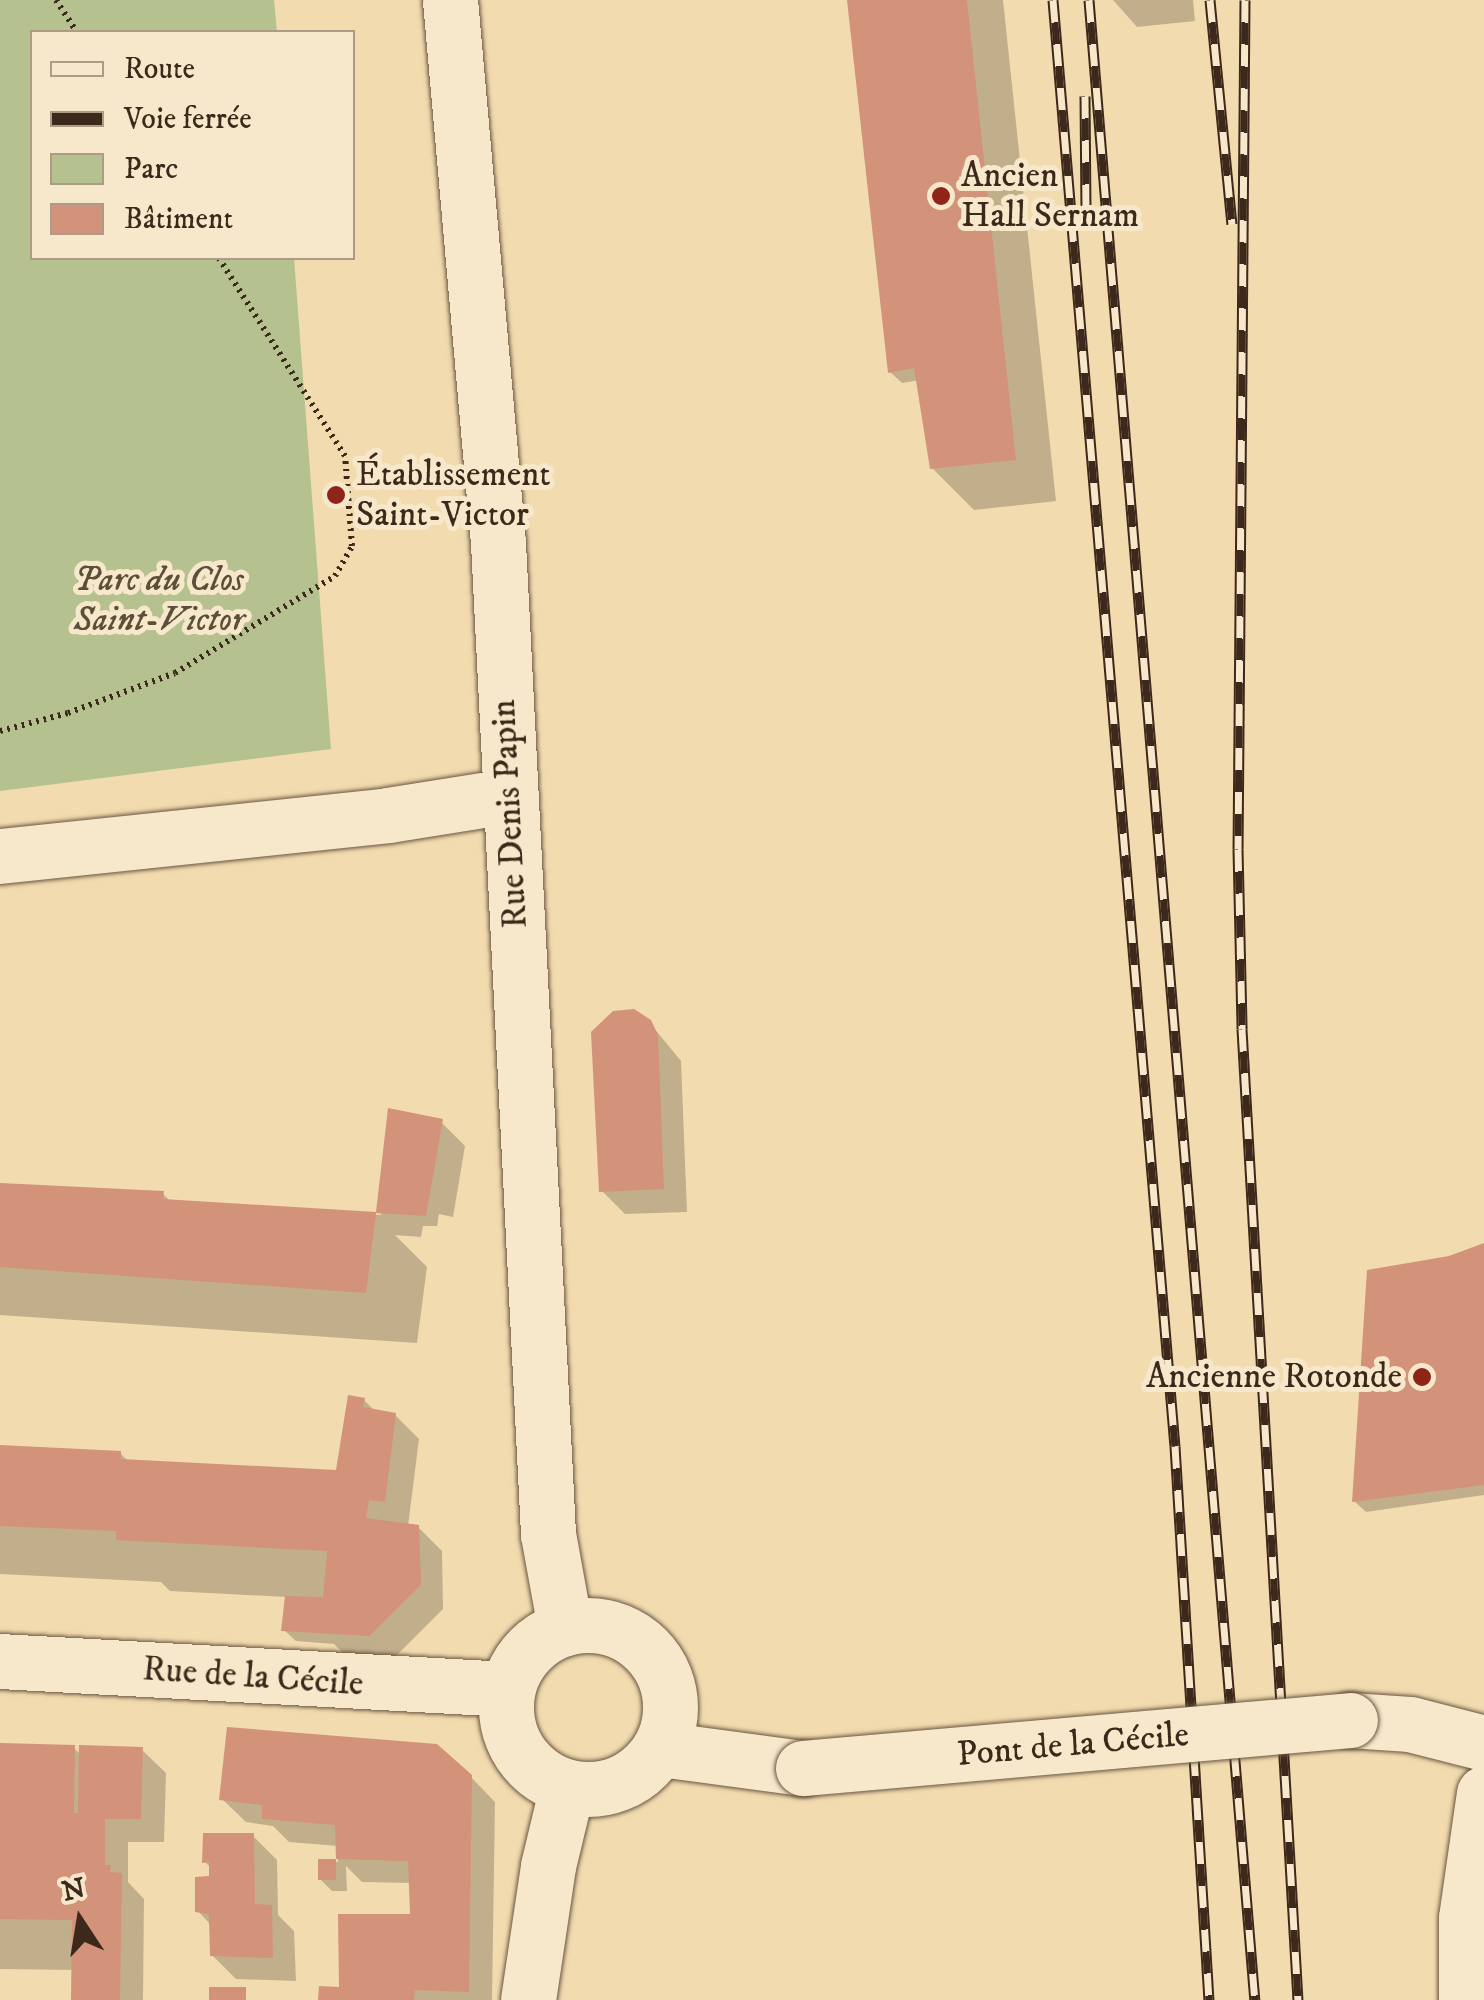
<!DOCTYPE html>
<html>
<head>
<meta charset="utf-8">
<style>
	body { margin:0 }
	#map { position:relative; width:1484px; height:2000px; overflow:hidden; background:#f2dbaf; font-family:"IM FELL DW Pica",serif }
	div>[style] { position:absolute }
	.green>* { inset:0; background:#b5c18f }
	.shadow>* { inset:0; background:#0003 }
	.building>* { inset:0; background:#d3927a; transform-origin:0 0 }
	.path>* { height:6px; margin-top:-3px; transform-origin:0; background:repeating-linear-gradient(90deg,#3d291b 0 2.5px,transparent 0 7.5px) }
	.roads { filter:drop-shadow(0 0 2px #6a5640) drop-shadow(0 0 2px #6a5640) }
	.minor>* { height:55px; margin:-27.5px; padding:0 27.5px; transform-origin:27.5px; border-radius:27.5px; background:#f7e8cb }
	.minor>.ring { margin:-27.5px; padding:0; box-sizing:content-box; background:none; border:55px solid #f7e8cb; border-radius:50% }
	.rail>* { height:11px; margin-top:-5.5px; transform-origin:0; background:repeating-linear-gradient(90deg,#f7e8cb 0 22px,#3d291b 0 44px); box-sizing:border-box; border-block:2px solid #3d291b }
	.bridges { filter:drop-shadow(0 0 2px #6a5640) drop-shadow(0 0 2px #6a5640) }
	.minor-bridge>* { height:55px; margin:-27.5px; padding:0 27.5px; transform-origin:27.5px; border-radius:27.5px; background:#f7e8cb }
	.dots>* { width:28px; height:28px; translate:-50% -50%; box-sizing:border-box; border:5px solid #f7e8cb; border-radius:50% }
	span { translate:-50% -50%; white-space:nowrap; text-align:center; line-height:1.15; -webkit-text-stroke:10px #f7e8cb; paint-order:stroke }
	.poi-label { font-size:35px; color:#3d291b }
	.left { translate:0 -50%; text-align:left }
	.right { translate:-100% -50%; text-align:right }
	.park-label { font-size:35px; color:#5b4f38; font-style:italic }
	.street-label { font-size:35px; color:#3d291b }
	.legend { position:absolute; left:30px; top:30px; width:325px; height:230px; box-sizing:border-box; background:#f7e8cb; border:2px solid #ad9c85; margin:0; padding:12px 18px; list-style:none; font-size:30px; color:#3d291b }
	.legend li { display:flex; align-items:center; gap:20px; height:50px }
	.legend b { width:50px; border:2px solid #ad9c85 }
	.north { position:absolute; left:30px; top:1870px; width:100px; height:100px; -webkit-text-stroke:8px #f7e8cb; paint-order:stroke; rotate:348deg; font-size:28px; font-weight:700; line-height:40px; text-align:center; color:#3d291b }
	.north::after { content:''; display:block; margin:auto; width:35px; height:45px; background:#3d291b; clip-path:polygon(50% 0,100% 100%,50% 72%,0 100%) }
</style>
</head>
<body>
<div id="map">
	<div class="green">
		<div style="clip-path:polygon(0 0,274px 0,277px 32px,32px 32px,32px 258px,294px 258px,331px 749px,0 791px)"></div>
	</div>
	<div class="shadow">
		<div style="clip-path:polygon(849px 0,1003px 0,1056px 501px,974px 510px,932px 468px,921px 380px,902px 383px,890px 372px)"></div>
		<div style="clip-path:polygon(1113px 0,1193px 0,1195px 21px,1137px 27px)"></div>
		<div style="clip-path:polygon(649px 1022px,681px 1061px,687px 1212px,625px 1214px,601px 1190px)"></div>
		<div style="clip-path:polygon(441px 1122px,465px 1146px,453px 1217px,439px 1214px,437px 1226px,423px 1226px,421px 1237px,395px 1235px,427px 1267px,417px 1343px,0 1315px,0 1186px,163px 1194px,171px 1202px,382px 1215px,378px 1212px)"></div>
		<div style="clip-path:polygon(1484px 1245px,1484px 1495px,1366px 1512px,1354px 1501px,1450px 1258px)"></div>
		<div style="clip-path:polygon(364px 1400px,376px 1412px,395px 1415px,419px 1439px,408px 1526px,418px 1527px,442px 1551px,443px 1609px,393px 1659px,346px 1656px,334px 1644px,296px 1641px,284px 1630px,287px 1597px,170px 1591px,161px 1582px,0 1574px,0 1447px,120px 1453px,129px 1462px,335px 1473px)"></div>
		<div style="clip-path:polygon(0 1746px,74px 1748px,81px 1755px,142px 1750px,166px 1773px,164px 1842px,128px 1842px,128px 1882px,144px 1899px,143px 2000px,74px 2000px,75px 1970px,0 1969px)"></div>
		<div style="clip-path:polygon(471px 1777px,495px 1802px,492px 2000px,320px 2000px,346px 1990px,413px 1917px,412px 1883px,362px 1882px,346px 1866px,347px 1891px,332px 1891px,320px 1879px,320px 1861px,338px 1862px,338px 1846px,289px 1842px,273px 1826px,246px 1822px,222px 1799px)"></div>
		<div style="clip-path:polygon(253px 1836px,277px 1860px,278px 1915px,294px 1931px,296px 1981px,236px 1979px,212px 1955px,209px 1923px,198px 1911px,212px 1878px,211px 1868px,205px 1862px)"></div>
	</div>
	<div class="building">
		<div style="clip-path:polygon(847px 0,967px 0,1016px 460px,930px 469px,914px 368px,888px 373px)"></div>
		<div style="clip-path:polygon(634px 1009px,651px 1020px,658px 1035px,664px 1189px,599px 1192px,591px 1032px,613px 1011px)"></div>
		<div style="clip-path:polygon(388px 1108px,443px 1119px,426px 1216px,376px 1213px,366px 1293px,0 1267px,0 1183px,164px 1191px,163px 1199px,376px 1212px)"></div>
		<div style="clip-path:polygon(1484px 1243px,1484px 1485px,1352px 1502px,1367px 1270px,1449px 1256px)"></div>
		<div style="clip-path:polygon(348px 1395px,365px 1398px,363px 1407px,396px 1413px,385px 1502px,369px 1500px,366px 1518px,419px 1525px,421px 1585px,369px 1636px,281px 1631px,285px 1596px,323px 1597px,327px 1551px,116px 1540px,116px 1531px,0 1526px,0 1445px,121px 1451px,121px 1459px,336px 1470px)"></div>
		<div style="clip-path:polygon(227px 1727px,437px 1744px,472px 1775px,469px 1992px,415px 1990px,414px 2000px,318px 2000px,319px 1986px,339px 1987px,338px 1914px,410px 1914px,408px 1861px,336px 1859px,335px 1825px,262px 1819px,262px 1805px,219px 1800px)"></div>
		<div style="clip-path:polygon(0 1743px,75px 1745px,74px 1813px,78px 1813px,79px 1745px,143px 1747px,141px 1819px,105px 1819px,105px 1865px,111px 1865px,110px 1872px,122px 1873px,120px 2000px,71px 2000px,72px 1920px,0 1919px)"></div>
		<div style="clip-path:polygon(203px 1833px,254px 1833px,255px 1904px,272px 1905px,273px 1958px,210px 1956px,209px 1914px,195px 1912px,195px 1877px,209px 1876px,209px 1862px,202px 1863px)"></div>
		<div style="left:318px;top:1859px;width:18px;height:21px"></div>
		<div style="left:209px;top:1987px;width:37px;height:13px"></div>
	</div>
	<div class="path">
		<div style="left:56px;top:0;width:38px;rotate:57deg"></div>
		<div style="left:0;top:731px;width:70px;rotate:-14.8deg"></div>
		<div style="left:68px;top:713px;width:114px;rotate:-20.5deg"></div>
		<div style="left:175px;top:673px;width:187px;rotate:-31.2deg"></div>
		<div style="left:335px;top:576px;width:34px;rotate:-60deg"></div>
		<div style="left:352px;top:546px;width:90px;rotate:-94.4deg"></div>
		<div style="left:345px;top:456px;width:235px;rotate:-122.5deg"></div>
	</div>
	<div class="roads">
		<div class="minor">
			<div style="left:450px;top:0;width:545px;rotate:84.95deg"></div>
			<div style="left:498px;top:543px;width:992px;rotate:87.11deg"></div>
			<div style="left:548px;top:1534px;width:96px;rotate:79.7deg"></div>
			<div style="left:0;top:856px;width:390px;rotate:-6deg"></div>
			<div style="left:388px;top:815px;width:121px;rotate:-9deg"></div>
			<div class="ring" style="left:506px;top:1625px;width:109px;height:109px"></div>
			<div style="left:0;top:1661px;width:508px;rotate:3.16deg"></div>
			<div style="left:1350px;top:1720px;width:60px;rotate:3.8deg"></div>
			<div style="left:1410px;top:1724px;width:76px;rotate:14.4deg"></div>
			<div style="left:660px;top:1749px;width:144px;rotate:7.6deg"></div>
			<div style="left:528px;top:2000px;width:135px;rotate:-81.5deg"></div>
			<div style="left:548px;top:1866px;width:81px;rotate:-76.5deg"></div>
			<div style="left:1466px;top:2000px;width:82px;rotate:-90deg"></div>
			<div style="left:1466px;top:1918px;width:126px;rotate:-81.8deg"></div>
		</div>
	</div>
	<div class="rail">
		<div style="left:1053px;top:0;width:1451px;rotate:85.18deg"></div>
		<div style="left:1175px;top:1446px;width:555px;rotate:86.49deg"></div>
		<div style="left:1089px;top:0;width:2007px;rotate:85.26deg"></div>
		<div style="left:1210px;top:0;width:225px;rotate:84.4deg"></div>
		<div style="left:1245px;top:0;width:849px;rotate:90.47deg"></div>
		<div style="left:1238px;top:849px;width:180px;rotate:88.7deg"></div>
		<div style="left:1242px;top:1029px;width:973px;rotate:86.7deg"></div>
		<div style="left:1085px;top:96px;width:125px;rotate:89.5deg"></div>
	</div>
	<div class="bridges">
		<div class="minor-bridge">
			<div style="left:803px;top:1768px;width:549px;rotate:-5.01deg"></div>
		</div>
	</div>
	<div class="dots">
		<div style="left:941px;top:196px;background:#8f2418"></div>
		<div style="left:336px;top:495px;background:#8f2418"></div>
		<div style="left:1422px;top:1377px;background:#8f2418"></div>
	</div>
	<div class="poi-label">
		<span class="left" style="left:961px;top:196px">Ancien<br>Hall Sernam</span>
		<span class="left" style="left:356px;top:495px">Établissement<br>Saint-Victor</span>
		<span class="right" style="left:1402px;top:1377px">Ancienne Rotonde</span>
	</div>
	<div class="park-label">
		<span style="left:159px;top:600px">Parc du Clos<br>Saint-Victor</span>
	</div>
	<div class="street-label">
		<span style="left:510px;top:814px;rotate:-93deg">Rue Denis Papin</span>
		<span style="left:253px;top:1677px;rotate:4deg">Rue de la Cécile</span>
		<span style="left:1073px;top:1745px;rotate:-5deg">Pont de la Cécile</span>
	</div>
	<ul class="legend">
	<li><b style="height:12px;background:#f7e8cb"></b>Route</li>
	<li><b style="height:12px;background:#3d291b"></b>Voie ferrée</li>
	<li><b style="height:28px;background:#b5c18f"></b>Parc</li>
	<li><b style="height:28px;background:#d3927a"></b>Bâtiment</li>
	</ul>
	<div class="north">N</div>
</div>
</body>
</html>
